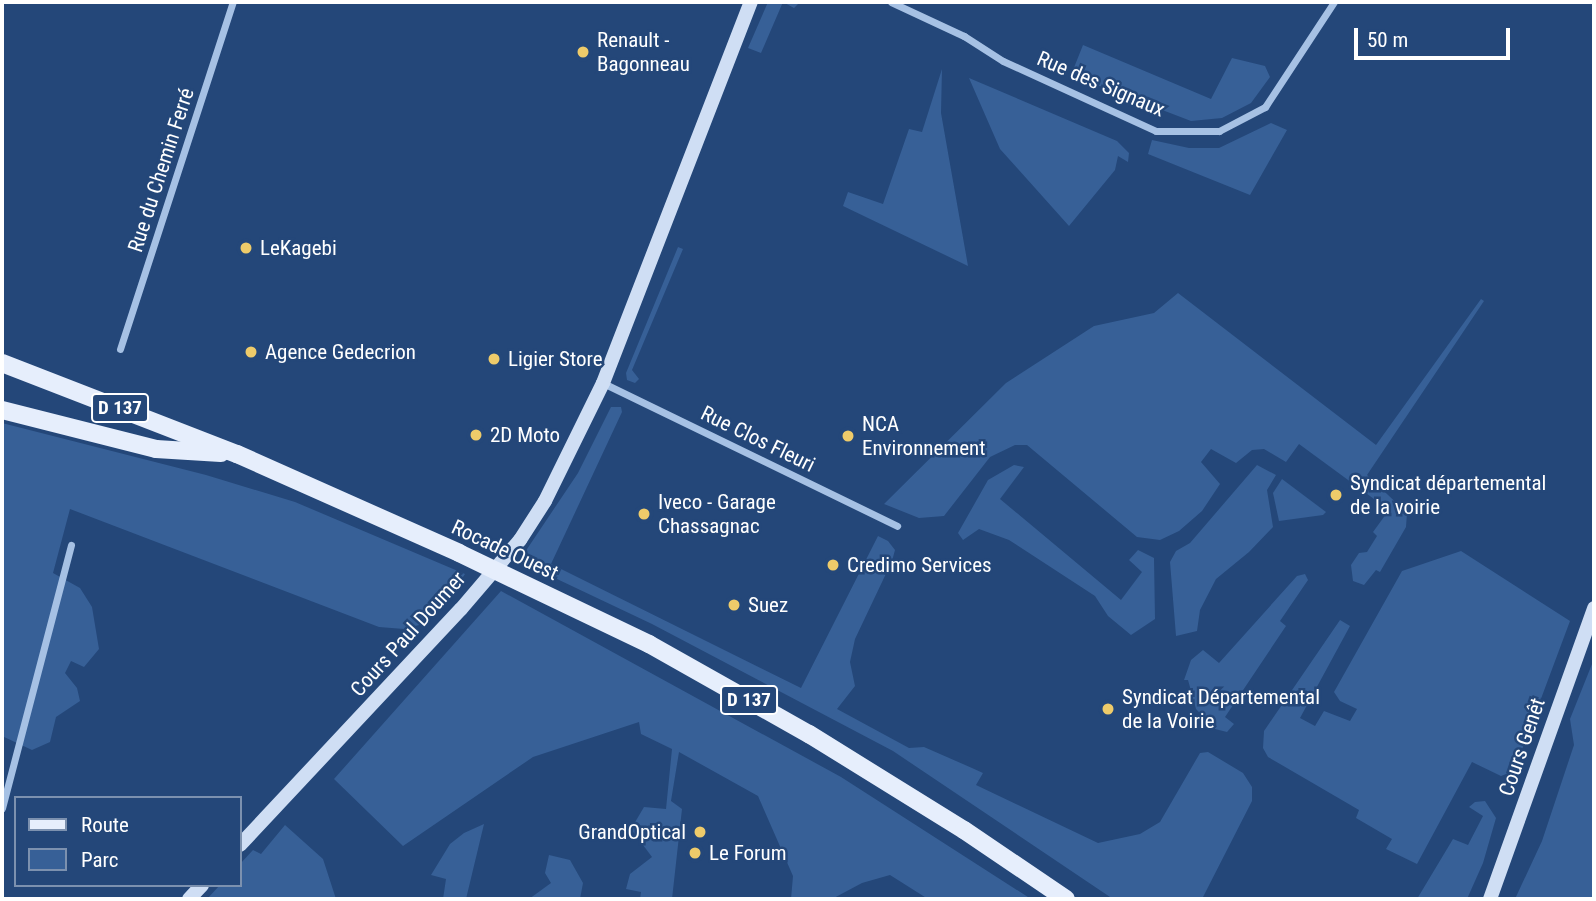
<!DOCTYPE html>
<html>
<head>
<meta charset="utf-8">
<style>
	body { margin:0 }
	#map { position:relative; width:1596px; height:901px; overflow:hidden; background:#244779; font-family:"Roboto Condensed",sans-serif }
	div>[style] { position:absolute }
	.green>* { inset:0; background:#376097 }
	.street>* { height:7px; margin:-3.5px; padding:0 3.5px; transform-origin:3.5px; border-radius:3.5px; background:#a6c1e4 }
	.secondary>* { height:14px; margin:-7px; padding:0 7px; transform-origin:7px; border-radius:7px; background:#cfdef4 }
	.primary>* { height:18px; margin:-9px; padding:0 9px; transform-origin:9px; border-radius:9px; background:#e6eefc }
	.dots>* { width:19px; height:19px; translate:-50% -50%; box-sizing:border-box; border:4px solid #244779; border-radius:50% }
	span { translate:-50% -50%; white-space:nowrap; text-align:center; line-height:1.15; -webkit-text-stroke:5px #244779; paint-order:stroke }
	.shield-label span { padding:2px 5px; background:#244779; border:2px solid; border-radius:5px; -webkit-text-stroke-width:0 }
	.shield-label { font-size:19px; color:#fff; font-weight:700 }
	.poi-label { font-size:21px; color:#fff }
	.left { translate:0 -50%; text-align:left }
	.right { translate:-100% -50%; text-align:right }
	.street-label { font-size:21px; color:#fff }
	.frame { position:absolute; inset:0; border:4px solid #fff; pointer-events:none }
	.legend { position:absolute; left:14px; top:796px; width:228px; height:91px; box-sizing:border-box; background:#244779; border:2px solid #7c91af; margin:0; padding:9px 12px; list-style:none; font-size:21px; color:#fff }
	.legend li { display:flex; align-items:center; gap:14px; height:35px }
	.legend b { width:35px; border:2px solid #7c91af }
	.scale { position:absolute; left:1354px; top:28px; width:156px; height:32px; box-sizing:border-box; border:4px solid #fff; border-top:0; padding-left:9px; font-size:21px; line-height:24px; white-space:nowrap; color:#fff; -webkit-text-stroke:5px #244779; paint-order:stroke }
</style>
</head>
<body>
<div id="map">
	<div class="green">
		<div style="clip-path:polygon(768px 2px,800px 2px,794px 8px,783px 2px,761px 53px,748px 48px)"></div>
		<div style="clip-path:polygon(1083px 45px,1211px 99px,1232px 58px,1265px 66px,1270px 77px,1251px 103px,1222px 118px,1191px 121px,1071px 75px)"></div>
		<div style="clip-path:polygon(942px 69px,941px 113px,968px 266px,843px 206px,848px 192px,883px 204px,909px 129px,922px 132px)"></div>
		<div style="clip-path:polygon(969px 78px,1117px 141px,1129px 153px,1128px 162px,1118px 156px,1115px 170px,1069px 226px,1000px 149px)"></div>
		<div style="clip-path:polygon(1271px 123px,1287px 130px,1250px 195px,1148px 154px,1152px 140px,1189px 148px,1219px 148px)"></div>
		<div style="clip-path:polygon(678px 247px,683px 249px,632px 370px,639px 379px,635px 383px,627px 380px,626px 373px)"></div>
		<div style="clip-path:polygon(1178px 293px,1376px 445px,1481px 299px,1484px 301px,1367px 475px,1407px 513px,1406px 527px,1380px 572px,1376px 570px,1364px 585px,1353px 581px,1351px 565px,1359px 553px,1367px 552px,1377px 536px,1373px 532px,1389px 510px,1299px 444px,1286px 462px,1264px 449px,1252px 450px,1236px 463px,1211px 449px,1201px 462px,1220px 484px,1202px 511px,1179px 531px,1160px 540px,1137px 537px,1027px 445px,1015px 445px,990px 457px,944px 516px,919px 518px,884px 504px,1006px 383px,1094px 326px,1154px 313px)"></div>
		<div style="clip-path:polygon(611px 407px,621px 407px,622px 412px,551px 564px,801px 688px,878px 536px,888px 541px,895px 550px,892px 561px,855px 639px,850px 662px,855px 686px,837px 709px,909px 748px,924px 747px,972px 768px,983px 773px,976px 785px,1098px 843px,1140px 834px,1160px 822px,1200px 753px,1208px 752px,1243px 773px,1252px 787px,1252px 801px,1202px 899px,1113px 899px,893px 751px,652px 624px,519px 561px,578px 473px)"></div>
		<div style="clip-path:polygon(2px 423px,206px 475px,295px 502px,465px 574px,441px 609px,423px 624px,404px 629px,379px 627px,70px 509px,53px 573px,80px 588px,92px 607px,99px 649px,84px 667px,71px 661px,65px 673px,77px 688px,80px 701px,56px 717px,50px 742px,32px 750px,2px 736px)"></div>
		<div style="clip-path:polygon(1014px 465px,1024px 467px,1000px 499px,1121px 600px,1142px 572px,1129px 560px,1138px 550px,1154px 558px,1155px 619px,1131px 635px,1108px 616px,1095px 596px,1009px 540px,979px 529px,963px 540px,958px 533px,988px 480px)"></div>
		<div style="clip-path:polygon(1257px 465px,1276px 475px,1267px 490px,1273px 527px,1249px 552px,1216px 579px,1200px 610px,1197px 631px,1176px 636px,1170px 562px,1176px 551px,1190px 543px)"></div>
		<div style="clip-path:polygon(1282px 479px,1326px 512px,1323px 515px,1279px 521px,1273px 493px)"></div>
		<div style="clip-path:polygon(1461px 551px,1570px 621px,1514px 771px,1501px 776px,1472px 762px,1417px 864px,1386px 849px,1392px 839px,1356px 818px,1359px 810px,1268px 757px,1263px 748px,1264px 731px,1340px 620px,1350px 626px,1300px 718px,1315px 726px,1324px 711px,1350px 721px,1357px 709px,1340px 701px,1334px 692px,1402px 571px)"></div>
		<div style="clip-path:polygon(1305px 574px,1308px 580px,1280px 621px,1286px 626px,1225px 717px,1234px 724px,1227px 732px,1215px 729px,1196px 709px,1188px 680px,1184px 680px,1191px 660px,1203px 650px,1219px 663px,1297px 576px)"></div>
		<div style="clip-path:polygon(501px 591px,841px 777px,1031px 899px,928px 899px,890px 875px,862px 883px,832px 899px,791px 899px,793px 876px,758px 796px,679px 752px,671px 801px,682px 809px,672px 899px,640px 899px,641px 892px,626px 889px,630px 874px,652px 857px,631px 829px,644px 807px,666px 809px,672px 749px,641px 734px,639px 722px,533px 757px,403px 846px,334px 779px)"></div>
		<div style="clip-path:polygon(1594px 659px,1594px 899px,1515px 899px,1542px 841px,1574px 745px,1570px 719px)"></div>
		<div style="clip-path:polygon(1485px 801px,1496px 818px,1483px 863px,1467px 899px,1417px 899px,1453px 839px,1468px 845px,1483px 816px,1469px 807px,1475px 802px)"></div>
		<div style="clip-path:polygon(484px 824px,466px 899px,443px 899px,446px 879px,431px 875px,450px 844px,464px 833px)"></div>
		<div style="clip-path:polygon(285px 825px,323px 859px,336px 899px,207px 899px,220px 885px,240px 885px,240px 864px,253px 850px,261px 854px)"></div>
		<div style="clip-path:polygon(549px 855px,570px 860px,583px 883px,580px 899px,529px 899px,551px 883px,545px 873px)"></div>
	</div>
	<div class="street">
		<div style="left:891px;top:2px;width:81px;rotate:25deg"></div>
		<div style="left:964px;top:36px;width:46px;rotate:32.7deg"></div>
		<div style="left:1003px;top:61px;width:168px;rotate:24.6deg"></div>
		<div style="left:1156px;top:131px;width:63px"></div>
		<div style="left:1219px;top:131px;width:52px;rotate:-27.6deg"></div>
		<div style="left:1265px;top:107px;width:126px;rotate:-56.7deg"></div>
		<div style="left:120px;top:349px;width:365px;rotate:-72deg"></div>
		<div style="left:603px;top:383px;width:327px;rotate:25.9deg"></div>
		<div style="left:2px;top:808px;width:272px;rotate:-75.3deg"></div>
	</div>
	<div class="secondary">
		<div style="left:240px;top:845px;width:323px;rotate:-46.9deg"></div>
		<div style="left:461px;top:609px;width:91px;rotate:-49.5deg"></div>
		<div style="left:520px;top:540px;width:46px;rotate:-57.3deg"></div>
		<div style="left:545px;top:501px;width:131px;rotate:-63.8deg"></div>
		<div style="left:603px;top:383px;width:409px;rotate:-68.8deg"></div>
		<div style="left:189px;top:899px;width:19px;rotate:-47deg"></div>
		<div style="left:1490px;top:899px;width:309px;rotate:-70.3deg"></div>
	</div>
	<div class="primary">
		<div style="left:2px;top:363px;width:252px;rotate:21.2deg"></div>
		<div style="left:237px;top:454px;width:243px;rotate:24deg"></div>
		<div style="left:459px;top:553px;width:211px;rotate:25.6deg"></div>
		<div style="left:649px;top:644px;width:184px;rotate:29.4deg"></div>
		<div style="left:809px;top:734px;width:182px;rotate:31.8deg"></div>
		<div style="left:964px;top:830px;width:123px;rotate:34.1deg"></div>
		<div style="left:2px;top:410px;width:159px;rotate:14.2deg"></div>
		<div style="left:156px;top:449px;width:65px;rotate:3.5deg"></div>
	</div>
	<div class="dots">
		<div style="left:583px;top:52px;background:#eecb6a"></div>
		<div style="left:246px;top:248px;background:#eecb6a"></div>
		<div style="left:251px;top:352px;background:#eecb6a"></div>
		<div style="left:494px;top:359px;background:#eecb6a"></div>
		<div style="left:476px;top:435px;background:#eecb6a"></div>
		<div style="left:848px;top:436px;background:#eecb6a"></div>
		<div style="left:1336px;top:495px;background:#eecb6a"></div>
		<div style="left:644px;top:514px;background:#eecb6a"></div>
		<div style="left:833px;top:565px;background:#eecb6a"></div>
		<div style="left:734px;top:605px;background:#eecb6a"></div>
		<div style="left:1108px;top:709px;background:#eecb6a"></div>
		<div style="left:700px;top:832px;background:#eecb6a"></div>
		<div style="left:695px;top:853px;background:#eecb6a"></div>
	</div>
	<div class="shield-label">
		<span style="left:120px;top:408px">D 137</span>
		<span style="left:749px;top:700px">D 137</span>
	</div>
	<div class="poi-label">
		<span class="left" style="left:597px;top:52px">Renault -<br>Bagonneau</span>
		<span class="left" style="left:260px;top:248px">LeKagebi</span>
		<span class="left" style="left:265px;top:352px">Agence Gedecrion</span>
		<span class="left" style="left:508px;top:359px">Ligier Store</span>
		<span class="left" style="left:862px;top:436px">NCA<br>Environnement</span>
		<span class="left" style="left:490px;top:435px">2D Moto</span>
		<span class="left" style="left:1350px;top:495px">Syndicat départemental<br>de la voirie</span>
		<span class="left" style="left:658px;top:514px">Iveco - Garage<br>Chassagnac</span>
		<span class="left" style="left:847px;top:565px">Credimo Services</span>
		<span class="left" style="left:748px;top:605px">Suez</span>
		<span class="left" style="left:1122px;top:709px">Syndicat Départemental<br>de la Voirie</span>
		<span class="right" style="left:686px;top:832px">GrandOptical</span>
		<span class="left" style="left:709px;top:853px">Le Forum</span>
	</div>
	<div class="street-label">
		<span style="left:1101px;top:84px;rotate:23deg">Rue des Signaux</span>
		<span style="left:161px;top:170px;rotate:-72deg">Rue du Chemin Ferré</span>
		<span style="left:758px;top:439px;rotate:26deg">Rue Clos Fleuri</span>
		<span style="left:505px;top:550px;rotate:25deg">Rocade Ouest</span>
		<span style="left:408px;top:634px;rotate:-48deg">Cours Paul Doumer</span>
		<span style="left:1522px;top:747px;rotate:-71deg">Cours Genêt</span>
	</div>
	<div class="frame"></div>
	<ul class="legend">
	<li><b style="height:9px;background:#e6eefc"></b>Route</li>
	<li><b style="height:19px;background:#376097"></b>Parc</li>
	</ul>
	<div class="scale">50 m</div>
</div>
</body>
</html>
